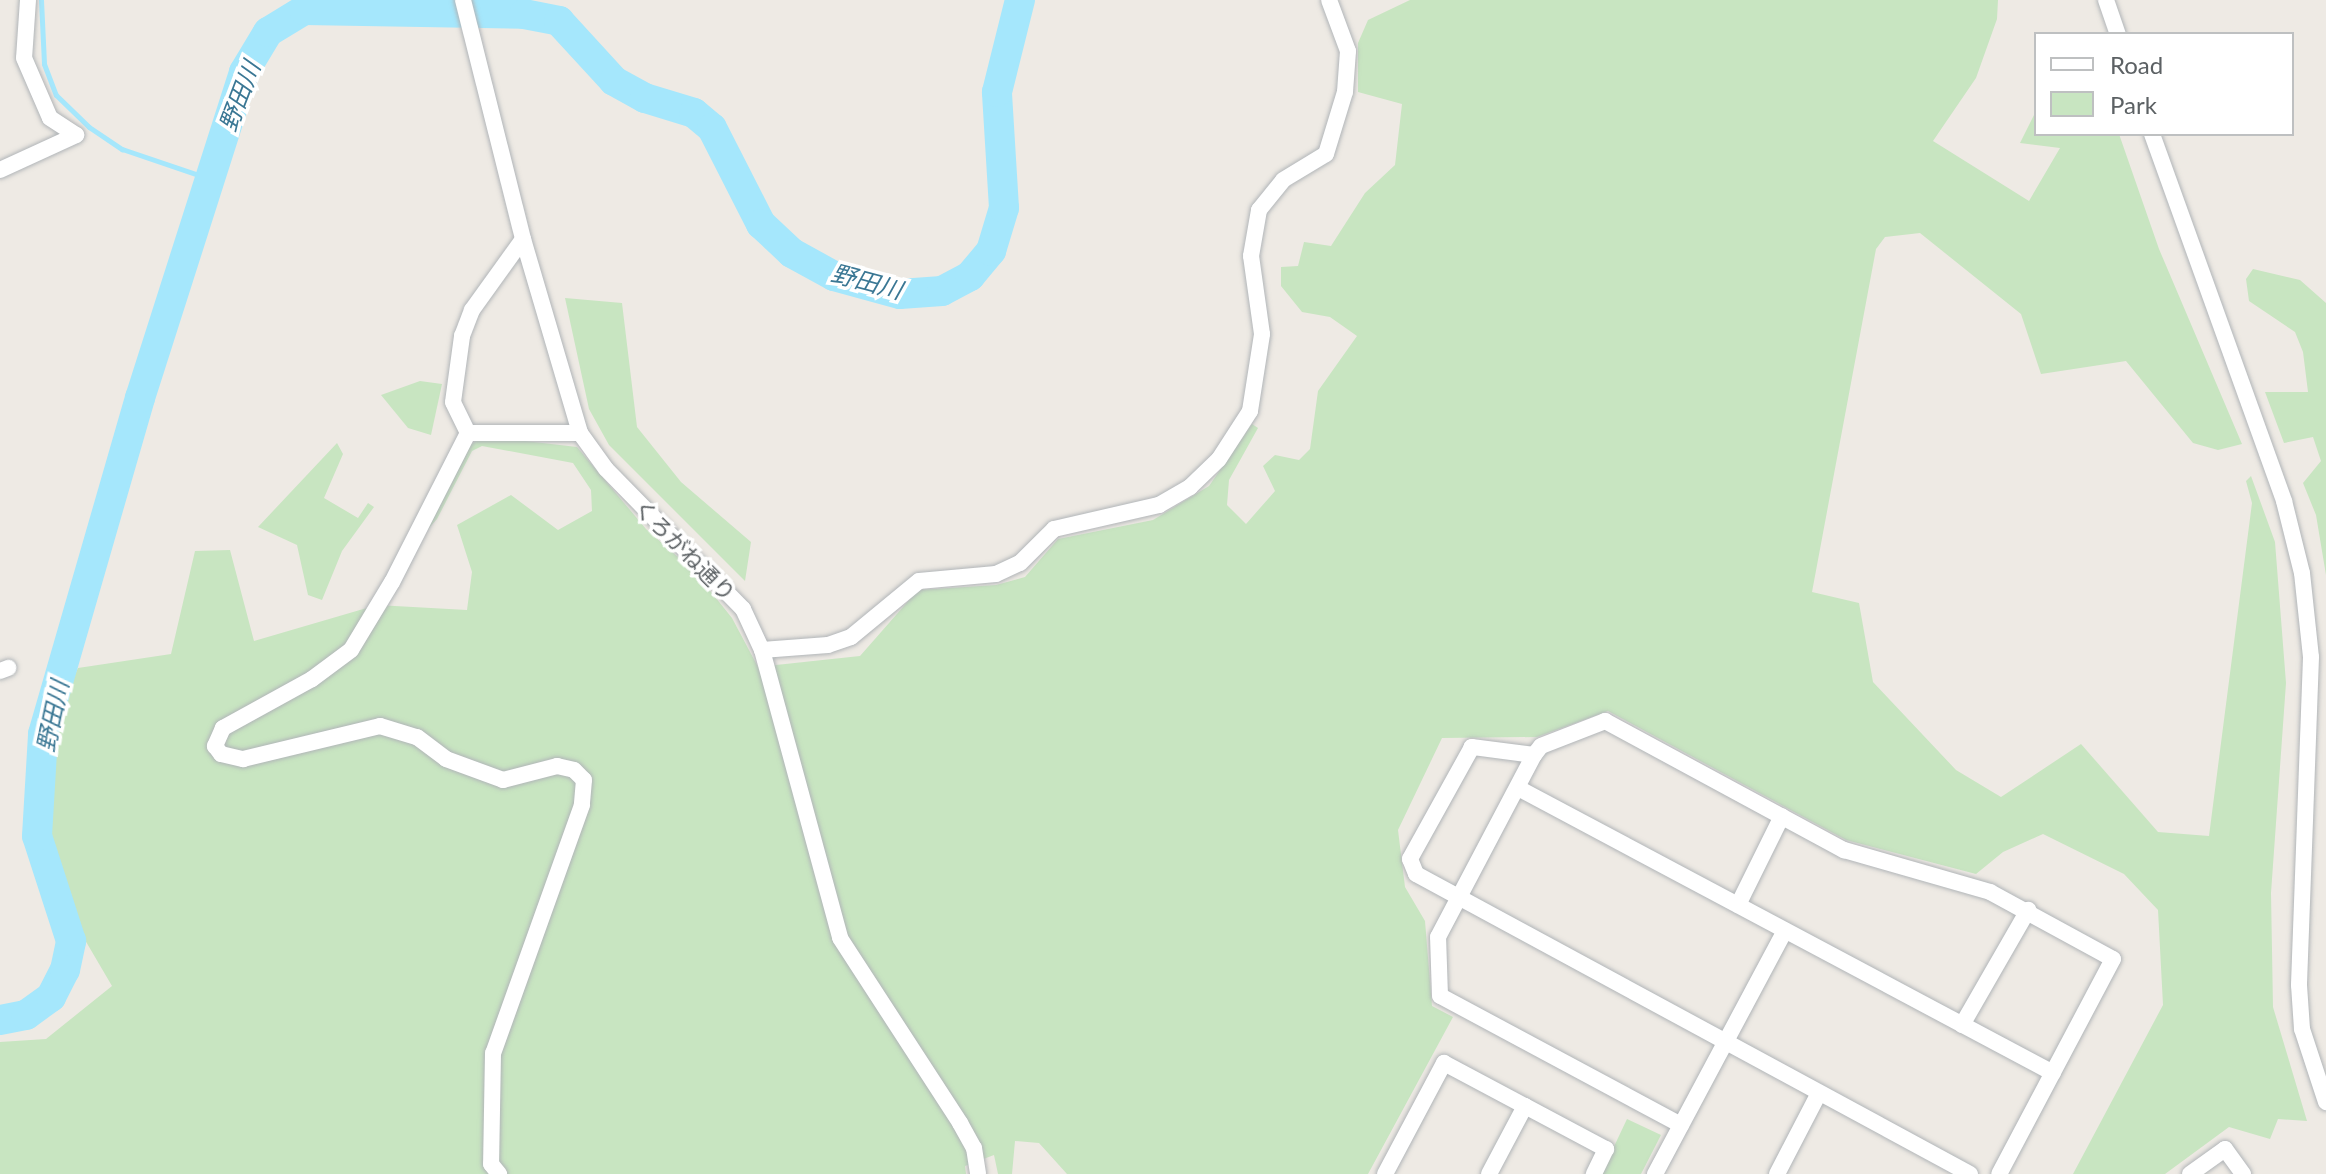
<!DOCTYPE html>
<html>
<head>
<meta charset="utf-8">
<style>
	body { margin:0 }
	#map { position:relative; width:2326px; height:1174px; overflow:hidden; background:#eeeae4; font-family:Lato,"Noto Sans JP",sans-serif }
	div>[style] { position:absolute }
	.green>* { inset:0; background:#c8e5c1 }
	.stream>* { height:5px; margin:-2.5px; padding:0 2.5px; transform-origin:2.5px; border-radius:2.5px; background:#a5e7fc }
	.river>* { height:30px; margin:-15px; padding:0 15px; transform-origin:15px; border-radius:15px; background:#a5e7fc }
	.roads { filter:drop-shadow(0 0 2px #b1b5b8) drop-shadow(0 0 2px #b1b5b8) }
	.minor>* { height:16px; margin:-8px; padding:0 8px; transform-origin:8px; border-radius:8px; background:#fff }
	span { translate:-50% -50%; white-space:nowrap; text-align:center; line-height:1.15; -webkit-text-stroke:7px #fff; paint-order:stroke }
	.street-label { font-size:22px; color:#5c6164 }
	.water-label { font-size:24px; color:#3a7794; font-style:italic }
	.legend { position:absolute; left:2034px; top:32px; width:260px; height:104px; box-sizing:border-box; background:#fff; border:2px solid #bec0c1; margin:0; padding:10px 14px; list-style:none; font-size:24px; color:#5c6164 }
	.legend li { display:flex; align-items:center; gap:16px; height:40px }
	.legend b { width:40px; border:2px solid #bec0c1 }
</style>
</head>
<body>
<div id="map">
	<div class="green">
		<div style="clip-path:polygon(1410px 0,1998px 0,1997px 19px,1976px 78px,1933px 141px,2029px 201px,2060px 148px,2020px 143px,2036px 111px,2036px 134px,2119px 134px,2159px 249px,2242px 444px,2218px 450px,2193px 443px,2126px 361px,2041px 374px,2021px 314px,1920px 233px,1885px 237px,1876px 249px,1812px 592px,1859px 603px,1873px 682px,1956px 770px,2001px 797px,2081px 744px,2158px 832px,2209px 836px,2252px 503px,2246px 481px,2251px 476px,2275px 542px,2286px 683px,2271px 893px,2273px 1007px,2307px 1121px,2278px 1119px,2270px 1139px,2229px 1127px,2165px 1174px,2073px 1174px,2163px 1005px,2158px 910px,2124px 874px,2043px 834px,2003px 852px,1976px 874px,1846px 840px,1608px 711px,1537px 737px,1442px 738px,1398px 830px,1405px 887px,1425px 921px,1432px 1006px,1453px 1017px,1368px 1174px,1067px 1174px,1039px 1143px,1015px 1141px,1012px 1174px,998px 1174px,994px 1155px,965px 1166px,966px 1174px,0 1174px,0 1042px,46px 1039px,112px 986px,58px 894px,29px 821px,47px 732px,78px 668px,171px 654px,195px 551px,230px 550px,254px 641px,377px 605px,467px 610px,472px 572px,457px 525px,511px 495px,558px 530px,592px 511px,591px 490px,573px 463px,482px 446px,472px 451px,437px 519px,422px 536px,463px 450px,483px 436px,577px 447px,646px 529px,695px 572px,732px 618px,758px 667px,860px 656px,918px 590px,996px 585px,1025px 577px,1058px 539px,1153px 520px,1209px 486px,1252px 424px,1258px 428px,1229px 480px,1227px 505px,1246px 524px,1275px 491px,1263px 466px,1275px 455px,1299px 460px,1310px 449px,1318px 391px,1357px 336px,1330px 317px,1302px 312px,1281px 286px,1281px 267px,1298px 266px,1304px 242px,1331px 246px,1365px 193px,1395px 165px,1402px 104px,1358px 92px,1358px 43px,1368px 20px)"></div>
		<div style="clip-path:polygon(2253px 269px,2300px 280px,2326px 303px,2326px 575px,2316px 515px,2303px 483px,2321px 461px,2313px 437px,2284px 443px,2265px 392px,2308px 392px,2303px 352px,2295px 332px,2249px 301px,2246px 279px)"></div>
		<div style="clip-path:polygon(565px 298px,622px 303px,637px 427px,681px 482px,751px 542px,745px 581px,609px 445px,589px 409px)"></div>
		<div style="clip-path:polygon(420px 381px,442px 384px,431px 435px,408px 428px,381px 395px)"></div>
		<div style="clip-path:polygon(337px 443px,343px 454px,324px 498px,358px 518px,368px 503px,374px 507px,342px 551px,322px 600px,308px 595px,297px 545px,258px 527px)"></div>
		<div style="clip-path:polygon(1627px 1119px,1661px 1135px,1641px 1174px,1601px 1174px)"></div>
	</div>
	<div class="stream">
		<div style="left:41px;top:0;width:64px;rotate:87.3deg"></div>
		<div style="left:44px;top:64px;width:33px;rotate:69deg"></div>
		<div style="left:56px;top:95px;width:46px;rotate:44.1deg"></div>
		<div style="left:89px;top:127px;width:40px;rotate:34deg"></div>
		<div style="left:122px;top:149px;width:93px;rotate:18.8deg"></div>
	</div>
	<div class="river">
		<div style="left:0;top:1020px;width:26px;rotate:-11deg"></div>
		<div style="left:26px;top:1015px;width:31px;rotate:-36deg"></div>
		<div style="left:51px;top:997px;width:30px;rotate:-63deg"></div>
		<div style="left:65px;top:970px;width:30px;rotate:-78deg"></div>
		<div style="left:71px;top:941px;width:110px;rotate:-107.9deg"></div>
		<div style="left:37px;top:836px;width:102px;rotate:-86.6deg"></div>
		<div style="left:43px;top:734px;width:350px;rotate:-73.9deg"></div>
		<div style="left:140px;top:398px;width:342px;rotate:-72.3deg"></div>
		<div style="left:244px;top:72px;width:47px;rotate:-59deg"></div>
		<div style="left:268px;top:32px;width:42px;rotate:-31.4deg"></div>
		<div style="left:304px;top:10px;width:220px;rotate:1deg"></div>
		<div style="left:524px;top:14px;width:36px;rotate:11deg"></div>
		<div style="left:559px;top:21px;width:81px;rotate:47.5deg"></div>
		<div style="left:614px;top:81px;width:35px;rotate:29deg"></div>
		<div style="left:645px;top:98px;width:51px;rotate:17deg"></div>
		<div style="left:694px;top:113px;width:23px;rotate:40deg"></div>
		<div style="left:712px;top:128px;width:108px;rotate:63deg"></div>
		<div style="left:761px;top:224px;width:42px;rotate:43.1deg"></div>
		<div style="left:792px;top:253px;width:48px;rotate:28.7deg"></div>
		<div style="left:834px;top:276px;width:68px;rotate:15.3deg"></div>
		<div style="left:900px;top:294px;width:42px;rotate:-4.1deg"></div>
		<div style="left:942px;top:291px;width:32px;rotate:-28deg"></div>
		<div style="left:970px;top:276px;width:33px;rotate:-50deg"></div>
		<div style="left:991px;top:251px;width:45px;rotate:-73.2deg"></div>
		<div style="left:1004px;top:208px;width:116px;rotate:-93.5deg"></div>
		<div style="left:997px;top:92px;width:95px;rotate:-76deg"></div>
	</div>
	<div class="roads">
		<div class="minor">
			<div style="left:28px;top:0;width:58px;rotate:93.9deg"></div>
			<div style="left:24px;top:58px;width:65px;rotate:66.6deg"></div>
			<div style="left:50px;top:118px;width:31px;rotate:33deg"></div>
			<div style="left:463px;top:0;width:246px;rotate:75.9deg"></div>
			<div style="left:523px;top:239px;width:202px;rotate:73.6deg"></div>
			<div style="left:580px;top:433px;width:44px;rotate:54.2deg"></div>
			<div style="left:606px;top:469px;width:196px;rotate:45.6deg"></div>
			<div style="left:743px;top:609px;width:45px;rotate:65.1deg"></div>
			<div style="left:762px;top:650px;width:298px;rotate:74.8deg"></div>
			<div style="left:840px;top:938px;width:221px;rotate:57deg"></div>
			<div style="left:960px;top:1123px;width:29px;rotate:61deg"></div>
			<div style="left:974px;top:1148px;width:26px;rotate:81deg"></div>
			<div style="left:2106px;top:0;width:36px;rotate:71deg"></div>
			<div style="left:2152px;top:134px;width:390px;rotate:70.2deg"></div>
			<div style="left:2284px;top:501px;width:74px;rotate:76deg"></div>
			<div style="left:2302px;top:573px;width:84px;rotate:83.9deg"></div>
			<div style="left:2311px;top:657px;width:328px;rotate:92.1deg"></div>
			<div style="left:2299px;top:985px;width:44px;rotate:86.1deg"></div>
			<div style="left:2302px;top:1029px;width:77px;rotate:71.8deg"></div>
			<div style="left:0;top:170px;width:84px;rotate:-24.7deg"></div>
			<div style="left:468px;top:433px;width:167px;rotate:117deg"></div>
			<div style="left:392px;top:582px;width:79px;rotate:121.1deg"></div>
			<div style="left:351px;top:650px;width:49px;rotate:143.4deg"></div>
			<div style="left:312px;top:679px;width:102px;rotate:151.2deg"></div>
			<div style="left:223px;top:728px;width:20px;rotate:114deg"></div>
			<div style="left:215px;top:746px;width:10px;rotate:53deg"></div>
			<div style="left:221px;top:754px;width:23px;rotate:13deg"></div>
			<div style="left:243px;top:759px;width:141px;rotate:-13.5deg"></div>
			<div style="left:380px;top:726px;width:39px;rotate:17deg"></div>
			<div style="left:417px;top:737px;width:36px;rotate:37deg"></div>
			<div style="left:446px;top:759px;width:61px;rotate:20.2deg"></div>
			<div style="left:503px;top:780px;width:56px;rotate:-14.5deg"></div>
			<div style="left:557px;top:766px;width:17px;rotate:13deg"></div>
			<div style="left:574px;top:770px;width:14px;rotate:45deg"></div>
			<div style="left:584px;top:780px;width:25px;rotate:95deg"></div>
			<div style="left:582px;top:805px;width:263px;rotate:109.7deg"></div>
			<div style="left:493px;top:1053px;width:111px;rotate:91deg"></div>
			<div style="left:491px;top:1164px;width:13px;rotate:51deg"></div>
			<div style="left:468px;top:433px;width:34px;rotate:-116deg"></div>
			<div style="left:453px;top:402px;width:67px;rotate:-82.2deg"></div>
			<div style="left:462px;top:336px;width:28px;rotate:-69deg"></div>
			<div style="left:472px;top:310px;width:87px;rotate:-54.3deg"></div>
			<div style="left:468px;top:433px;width:112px"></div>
			<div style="left:762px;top:650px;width:66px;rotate:-4.3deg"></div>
			<div style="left:828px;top:645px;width:24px;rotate:-19deg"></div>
			<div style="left:851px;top:637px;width:88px;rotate:-39.5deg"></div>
			<div style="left:919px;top:581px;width:77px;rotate:-5.2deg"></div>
			<div style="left:996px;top:574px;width:26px;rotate:-25deg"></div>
			<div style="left:1020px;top:563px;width:48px;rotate:-45deg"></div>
			<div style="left:1054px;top:529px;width:108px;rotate:-12.9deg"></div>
			<div style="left:1159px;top:505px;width:36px;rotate:-30deg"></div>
			<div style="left:1190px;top:487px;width:40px;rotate:-44deg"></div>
			<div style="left:1219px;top:459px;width:57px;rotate:-57.1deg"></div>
			<div style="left:1250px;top:411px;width:78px;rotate:-81.1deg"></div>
			<div style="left:1262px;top:334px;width:79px;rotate:-98deg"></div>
			<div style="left:1251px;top:256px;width:47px;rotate:-80.1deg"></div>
			<div style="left:1259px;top:210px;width:38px;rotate:-51deg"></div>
			<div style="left:1283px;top:180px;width:50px;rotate:-31.2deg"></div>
			<div style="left:1326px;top:154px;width:65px;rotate:-73deg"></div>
			<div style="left:1345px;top:92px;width:41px;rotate:-85.8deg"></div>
			<div style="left:1348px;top:51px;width:54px;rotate:-110.4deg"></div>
			<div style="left:0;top:671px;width:9px;rotate:-21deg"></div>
			<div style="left:1534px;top:755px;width:63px;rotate:-172.6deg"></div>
			<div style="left:1472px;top:747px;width:128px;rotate:119deg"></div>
			<div style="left:1410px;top:859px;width:16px;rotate:68deg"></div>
			<div style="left:1416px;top:874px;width:630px;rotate:28.44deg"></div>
			<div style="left:1518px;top:788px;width:606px;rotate:28.04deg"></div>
			<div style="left:1738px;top:905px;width:99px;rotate:-63.7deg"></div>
			<div style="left:1962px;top:1025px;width:133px;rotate:-60.1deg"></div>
			<div style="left:1681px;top:1125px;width:273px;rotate:-151.8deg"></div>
			<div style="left:1440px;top:996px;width:59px;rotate:-91.9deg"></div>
			<div style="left:1438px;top:937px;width:206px;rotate:-62.2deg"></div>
			<div style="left:1534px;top:755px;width:11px;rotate:-52deg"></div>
			<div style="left:1541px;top:746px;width:69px;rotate:-21.3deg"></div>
			<div style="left:1605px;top:721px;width:272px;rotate:28.4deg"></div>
			<div style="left:1844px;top:850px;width:152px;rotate:16deg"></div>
			<div style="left:1990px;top:892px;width:140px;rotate:28.6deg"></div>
			<div style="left:2113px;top:959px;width:243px;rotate:117.9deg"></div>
			<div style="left:1385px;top:1174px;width:126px;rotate:-62deg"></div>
			<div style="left:1444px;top:1063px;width:92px;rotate:28deg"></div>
			<div style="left:1489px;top:1174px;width:77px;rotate:-62.1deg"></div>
			<div style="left:1525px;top:1106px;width:92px;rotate:28deg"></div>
			<div style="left:1606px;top:1149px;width:28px;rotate:116deg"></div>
			<div style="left:1655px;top:1174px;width:276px;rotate:-61.9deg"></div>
			<div style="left:1777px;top:1174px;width:91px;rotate:-62.6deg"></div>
			<div style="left:2190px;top:1174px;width:43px;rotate:-35.5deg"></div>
			<div style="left:2225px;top:1149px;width:31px;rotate:54deg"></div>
		</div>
	</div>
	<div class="street-label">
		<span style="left:685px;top:550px;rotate:45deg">くろがね通り</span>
	</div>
	<div class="water-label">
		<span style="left:239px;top:96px;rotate:-69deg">野田川</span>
		<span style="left:867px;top:281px;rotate:15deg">野田川</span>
		<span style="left:52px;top:716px;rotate:-78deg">野田川</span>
	</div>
	<ul class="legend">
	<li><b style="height:10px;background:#fff"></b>Road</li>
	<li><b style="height:22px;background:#c8e5c1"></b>Park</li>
	</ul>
</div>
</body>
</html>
